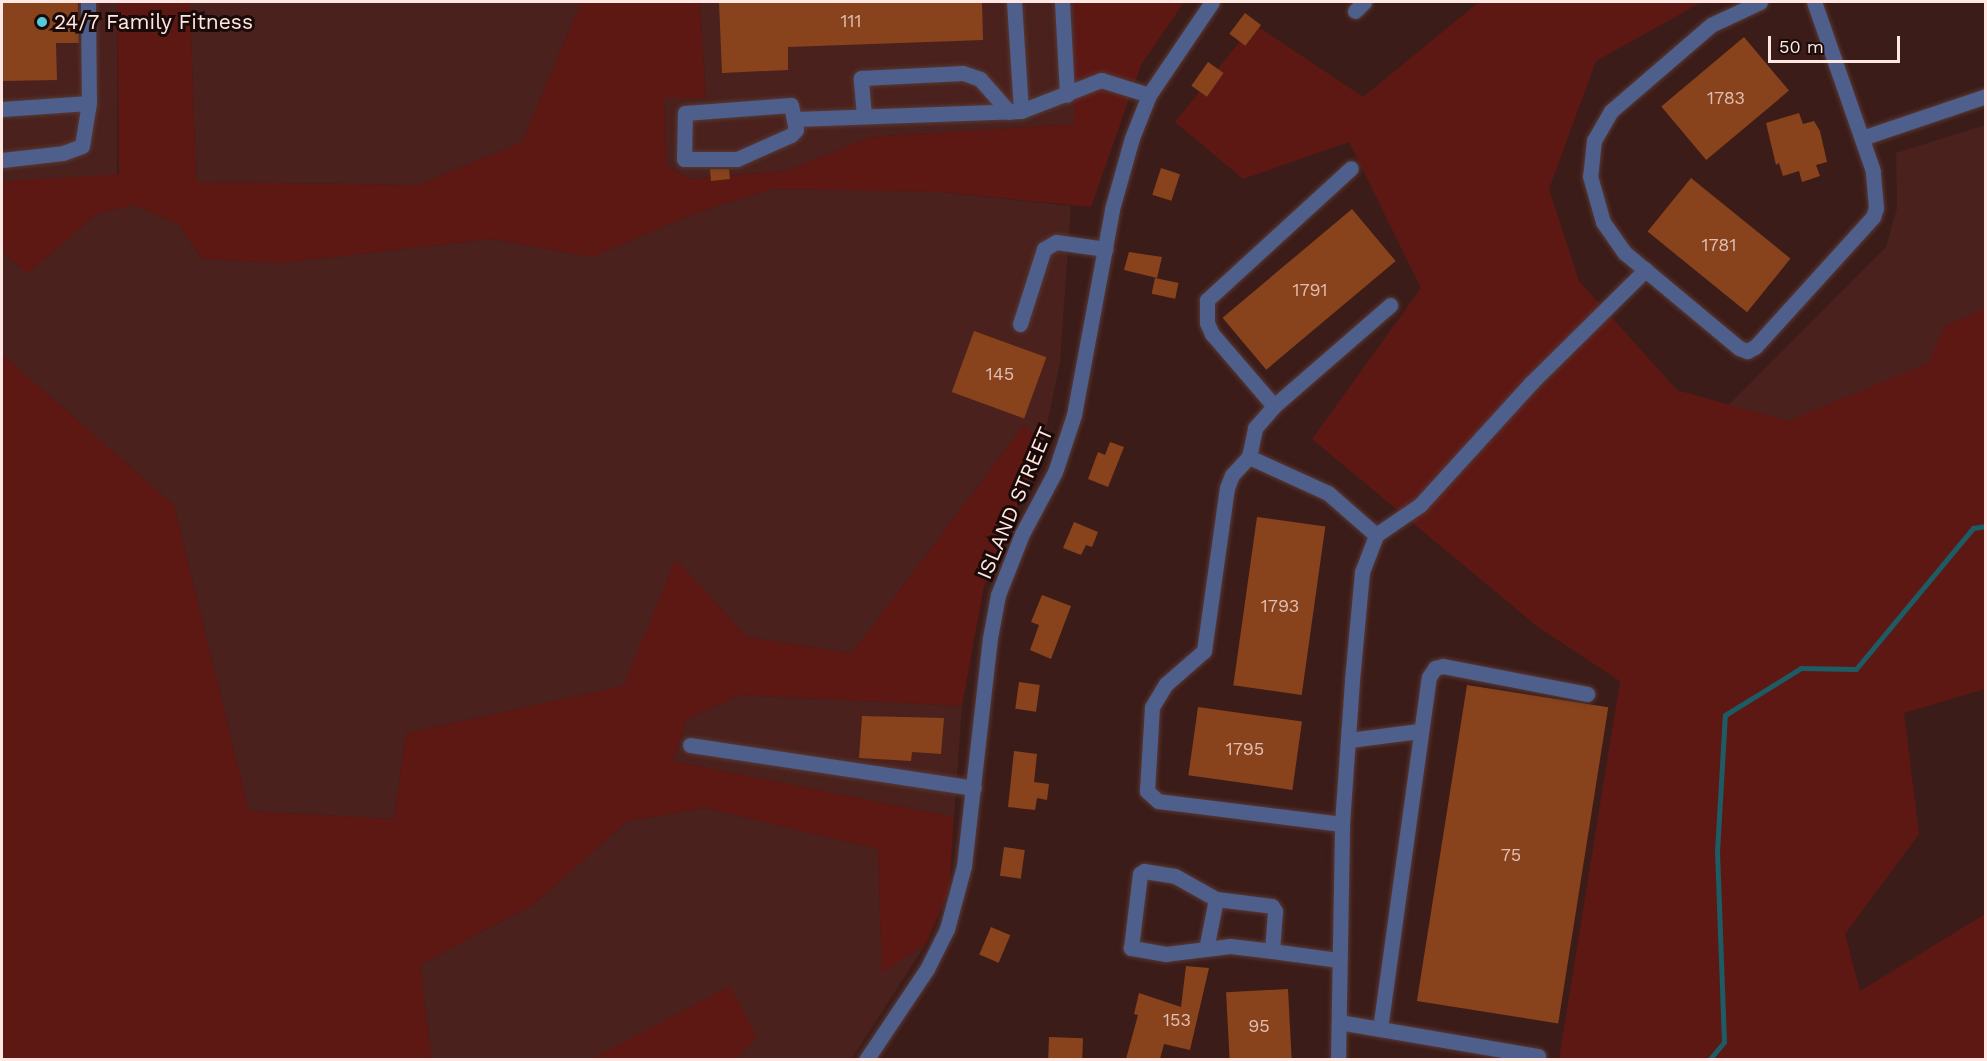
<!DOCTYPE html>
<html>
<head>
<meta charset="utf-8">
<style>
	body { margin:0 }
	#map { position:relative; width:1987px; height:1061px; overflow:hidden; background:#3c1c18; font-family:"Work Sans",sans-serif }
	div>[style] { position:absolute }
	.built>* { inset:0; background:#4a211d; transform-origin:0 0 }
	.green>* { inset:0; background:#5d1814 }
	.stream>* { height:5px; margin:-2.5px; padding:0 2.5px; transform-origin:2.5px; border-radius:2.5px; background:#1d5c64 }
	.building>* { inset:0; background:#88431c; transform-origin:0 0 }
	.roads { filter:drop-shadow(0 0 2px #573835) drop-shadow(0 0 2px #573835) }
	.minor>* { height:15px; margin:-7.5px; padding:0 7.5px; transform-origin:7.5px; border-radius:7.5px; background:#4e5f8b }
	.dots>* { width:16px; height:16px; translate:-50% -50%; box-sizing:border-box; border:3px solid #1a0b09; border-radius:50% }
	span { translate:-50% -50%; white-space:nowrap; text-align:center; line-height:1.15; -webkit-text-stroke:6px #1a0b09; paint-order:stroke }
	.number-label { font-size:18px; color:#e1beb2 }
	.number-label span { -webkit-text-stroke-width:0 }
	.poi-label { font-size:21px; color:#ffe7e4 }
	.left { translate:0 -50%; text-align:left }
	.street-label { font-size:21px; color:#ffe7e4 }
	.frame { position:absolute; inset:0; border:3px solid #ffe7e4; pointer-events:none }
	.scale { position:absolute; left:1768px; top:36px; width:132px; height:27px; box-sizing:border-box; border:3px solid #ffe7e4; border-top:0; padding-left:8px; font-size:18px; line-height:21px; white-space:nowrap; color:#ffe7e4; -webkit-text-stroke:4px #1a0b09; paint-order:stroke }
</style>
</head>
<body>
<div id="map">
	<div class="built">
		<div style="left:2px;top:2px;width:115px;height:179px"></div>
		<div style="clip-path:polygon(190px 2px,581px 2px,522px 142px,418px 185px,196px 182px)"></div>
		<div style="clip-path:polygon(700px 2px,1074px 2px,1074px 124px,870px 137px,786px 171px,689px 179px,667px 166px,664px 98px,706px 97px)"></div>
		<div style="clip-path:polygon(1985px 125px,1985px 461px,1694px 440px,1886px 247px,1897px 208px,1896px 153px)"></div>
		<div style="clip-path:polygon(771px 189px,942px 192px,1071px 206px,1060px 362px,1043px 444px,1024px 425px,852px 653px,747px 637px,676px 559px,624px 686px,406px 733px,394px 819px,249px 811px,174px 505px,2px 354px,2px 251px,27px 274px,97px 214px,133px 205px,178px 224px,202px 259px,281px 263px,492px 239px,592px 257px,696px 213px)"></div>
		<div style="clip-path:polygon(741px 695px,962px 706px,954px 817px,673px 761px,687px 719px)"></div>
		<div style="clip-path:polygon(705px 808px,878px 849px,882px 972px,926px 944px,851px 1060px,737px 1059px,757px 1037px,591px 1059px,432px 1059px,420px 965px,534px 904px,628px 821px)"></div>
	</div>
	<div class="green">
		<div style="clip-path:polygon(117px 2px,190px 2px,196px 182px,418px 185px,522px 142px,581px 2px,700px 2px,706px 98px,664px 98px,667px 166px,689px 179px,786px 171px,870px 137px,1074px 124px,1074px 2px,1184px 2px,1141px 65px,1091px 207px,942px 192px,771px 189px,696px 213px,592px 257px,492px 239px,281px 263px,202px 259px,178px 224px,133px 205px,97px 214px,27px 274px,2px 251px,2px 181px,119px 174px)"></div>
		<div style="clip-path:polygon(1479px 2px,1702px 2px,1596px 61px,1549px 189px,1579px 281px,1677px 390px,1788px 421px,1928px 363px,1945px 326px,1985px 308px,1985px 689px,1904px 713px,1919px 834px,1845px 934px,1860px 991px,1985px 914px,1985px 1059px,1559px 1059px,1620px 681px,1538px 627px,1312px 439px,1421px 288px,1349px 142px,1243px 179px,1175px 122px,1254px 24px,1363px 97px)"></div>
		<div style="clip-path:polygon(2px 354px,174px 505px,249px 811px,394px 819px,406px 733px,623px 686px,676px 559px,747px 637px,852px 653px,1024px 425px,1043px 444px,984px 586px,962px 706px,741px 695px,687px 719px,673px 761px,954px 817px,949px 891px,926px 944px,882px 973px,878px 849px,705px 808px,628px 821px,534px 904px,420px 965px,432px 1059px,2px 1059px)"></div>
		<div style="clip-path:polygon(730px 986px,757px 1037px,737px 1059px,591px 1059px)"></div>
	</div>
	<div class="stream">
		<div style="left:1709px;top:1060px;width:23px;rotate:-50deg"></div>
		<div style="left:1724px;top:1042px;width:190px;rotate:-92.1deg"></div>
		<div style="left:1717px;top:852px;width:137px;rotate:-86.7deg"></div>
		<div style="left:1725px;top:715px;width:89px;rotate:-31.7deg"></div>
		<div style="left:1801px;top:668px;width:55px;rotate:1deg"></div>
		<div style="left:1856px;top:669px;width:183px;rotate:-50.3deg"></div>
		<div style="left:1973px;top:528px;width:13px;rotate:-9deg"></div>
	</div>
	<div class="building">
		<div style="clip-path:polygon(2px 2px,78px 2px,79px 43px,56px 43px,57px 80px,2px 81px)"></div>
		<div style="clip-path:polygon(719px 2px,982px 2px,983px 40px,788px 47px,788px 70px,722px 73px)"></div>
		<div style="left:1245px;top:13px;width:20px;height:26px;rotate:37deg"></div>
		<div style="left:1744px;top:37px;width:70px;height:108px;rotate:50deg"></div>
		<div style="left:1208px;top:62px;width:19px;height:29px;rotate:35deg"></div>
		<div style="clip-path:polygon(1799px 113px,1803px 124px,1814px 121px,1820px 131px,1827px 162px,1816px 165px,1820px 176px,1802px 182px,1799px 171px,1783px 176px,1779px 163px,1776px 165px,1766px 123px)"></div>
		<div style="left:1161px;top:168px;width:20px;height:28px;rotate:18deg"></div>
		<div style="clip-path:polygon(710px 169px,729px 169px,730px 179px,711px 181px)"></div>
		<div style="left:1691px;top:178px;width:128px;height:69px;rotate:39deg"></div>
		<div style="left:1352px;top:209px;width:68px;height:169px;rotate:50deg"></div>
		<div style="clip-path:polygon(1129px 252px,1162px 257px,1157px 278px,1124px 270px)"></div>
		<div style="left:1155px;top:278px;width:24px;height:16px;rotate:12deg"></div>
		<div style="left:974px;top:331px;width:77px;height:65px;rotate:20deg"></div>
		<div style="clip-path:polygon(1110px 442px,1124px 447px,1108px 487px,1088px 479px,1098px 452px,1105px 455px)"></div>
		<div style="left:1257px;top:517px;width:69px;height:170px;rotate:8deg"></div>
		<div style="clip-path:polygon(1074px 522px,1098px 532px,1092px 547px,1086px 545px,1081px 555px,1063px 548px)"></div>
		<div style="clip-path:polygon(1042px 595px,1071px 606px,1051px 659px,1030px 650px,1039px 625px,1031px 622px)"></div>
		<div style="left:1019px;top:682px;width:21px;height:27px;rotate:8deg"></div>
		<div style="left:1467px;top:685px;width:143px;height:320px;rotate:9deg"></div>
		<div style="left:1198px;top:707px;width:105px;height:69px;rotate:8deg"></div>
		<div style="clip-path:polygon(862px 716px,944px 718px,941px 754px,912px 752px,911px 761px,859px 758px)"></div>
		<div style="clip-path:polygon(1014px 751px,1037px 754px,1034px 782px,1049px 784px,1047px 800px,1037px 798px,1035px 810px,1008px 807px)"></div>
		<div style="left:1004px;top:847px;width:21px;height:29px;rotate:8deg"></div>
		<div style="left:991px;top:927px;width:21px;height:30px;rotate:23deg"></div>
		<div style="clip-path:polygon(1186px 966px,1209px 968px,1190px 1050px,1164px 1044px,1160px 1059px,1126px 1059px,1138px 1015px,1134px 1014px,1139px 993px,1181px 1007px)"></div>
		<div style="left:1288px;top:989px;width:70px;height:62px;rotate:87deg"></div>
		<div style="left:1049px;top:1037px;width:34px;height:22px;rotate:2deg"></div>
	</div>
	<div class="roads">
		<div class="minor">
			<div style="left:1014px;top:2px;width:109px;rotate:86.3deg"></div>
			<div style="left:1062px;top:2px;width:93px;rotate:86.9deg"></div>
			<div style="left:1760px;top:2px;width:54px;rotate:154.9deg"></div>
			<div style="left:1711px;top:25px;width:132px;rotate:139.3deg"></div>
			<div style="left:1611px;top:111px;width:34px;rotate:120deg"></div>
			<div style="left:1594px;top:140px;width:36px;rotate:96deg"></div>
			<div style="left:1590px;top:176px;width:48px;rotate:74.2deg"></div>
			<div style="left:1603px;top:222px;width:38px;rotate:55deg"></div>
			<div style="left:1625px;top:253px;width:148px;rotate:39.8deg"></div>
			<div style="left:1739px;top:348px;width:9px;rotate:21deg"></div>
			<div style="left:1747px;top:351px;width:9px;rotate:-27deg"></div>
			<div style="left:1755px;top:347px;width:176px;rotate:-47.8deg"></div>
			<div style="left:1873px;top:217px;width:9px;rotate:-72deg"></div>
			<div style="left:1876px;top:208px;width:37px;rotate:-95deg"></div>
			<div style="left:1873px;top:171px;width:179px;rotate:-109.2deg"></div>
			<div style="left:1355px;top:11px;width:13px;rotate:-45deg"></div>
			<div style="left:791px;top:105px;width:25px;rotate:79deg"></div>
			<div style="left:796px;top:130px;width:7px;rotate:135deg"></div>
			<div style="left:791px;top:135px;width:59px;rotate:156deg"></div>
			<div style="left:737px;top:159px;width:53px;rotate:180deg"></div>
			<div style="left:684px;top:159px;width:46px;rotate:-88.8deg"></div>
			<div style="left:685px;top:113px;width:106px;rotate:-4.3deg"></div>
			<div style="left:2px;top:109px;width:87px;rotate:-3.9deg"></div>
			<div style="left:864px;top:116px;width:38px;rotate:-95deg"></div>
			<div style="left:861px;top:78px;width:102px;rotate:-2.8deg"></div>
			<div style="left:963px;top:73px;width:18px;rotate:19deg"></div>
			<div style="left:980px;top:79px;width:44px;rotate:48.7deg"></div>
			<div style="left:795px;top:119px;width:226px;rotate:-2deg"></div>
			<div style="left:1021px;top:111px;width:86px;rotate:-21.2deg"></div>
			<div style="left:1101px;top:80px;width:50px;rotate:17.4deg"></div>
			<div style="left:1862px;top:138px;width:131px;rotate:-18.7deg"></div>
			<div style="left:2px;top:160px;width:61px;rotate:-6.5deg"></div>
			<div style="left:63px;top:153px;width:20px;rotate:-20deg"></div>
			<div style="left:82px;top:146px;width:44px;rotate:-80.8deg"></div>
			<div style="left:89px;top:103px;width:101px;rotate:-90.6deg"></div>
			<div style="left:1020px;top:324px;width:79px;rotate:-72.3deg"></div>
			<div style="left:1044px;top:249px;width:14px;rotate:-30deg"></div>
			<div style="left:1056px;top:242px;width:50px;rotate:8deg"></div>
			<div style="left:1274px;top:406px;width:154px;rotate:-41deg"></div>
			<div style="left:1249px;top:457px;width:87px;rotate:24.5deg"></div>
			<div style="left:1328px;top:493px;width:64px;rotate:41.2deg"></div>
			<div style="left:1376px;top:535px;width:53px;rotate:-34.3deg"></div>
			<div style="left:1420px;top:505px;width:165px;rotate:-47.7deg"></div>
			<div style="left:1531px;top:383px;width:161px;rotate:-44.7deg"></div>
			<div style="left:1349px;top:740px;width:71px;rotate:-7.3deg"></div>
			<div style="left:690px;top:745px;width:287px;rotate:8.6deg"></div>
			<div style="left:1342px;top:824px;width:185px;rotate:-172.9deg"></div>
			<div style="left:1158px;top:801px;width:15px;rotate:-138deg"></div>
			<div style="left:1147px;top:791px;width:84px;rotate:-86.6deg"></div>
			<div style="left:1152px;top:707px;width:27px;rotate:-59deg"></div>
			<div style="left:1166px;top:684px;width:50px;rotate:-41deg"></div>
			<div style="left:1204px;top:651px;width:165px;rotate:-82deg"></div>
			<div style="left:1227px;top:488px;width:14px;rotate:-69deg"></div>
			<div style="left:1232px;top:475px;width:25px;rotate:-47deg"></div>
			<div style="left:1249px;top:457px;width:30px;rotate:-78deg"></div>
			<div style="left:1255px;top:428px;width:29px;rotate:-49deg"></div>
			<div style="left:1274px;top:406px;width:95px;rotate:-130.7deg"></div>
			<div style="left:1212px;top:334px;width:12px;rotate:-114deg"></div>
			<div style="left:1207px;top:323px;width:23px;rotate:-90deg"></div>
			<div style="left:1207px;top:300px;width:195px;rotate:-42.5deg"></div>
			<div style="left:1206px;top:949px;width:51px;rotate:-78.7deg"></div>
			<div style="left:1272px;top:951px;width:42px;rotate:-173.2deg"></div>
			<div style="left:1230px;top:946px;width:64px;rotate:172.9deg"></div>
			<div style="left:1166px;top:954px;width:36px;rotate:-170deg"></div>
			<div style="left:1131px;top:948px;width:75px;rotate:-83.1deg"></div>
			<div style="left:1140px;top:874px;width:5px;rotate:-37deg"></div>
			<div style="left:1144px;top:871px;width:31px;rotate:9deg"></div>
			<div style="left:1175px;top:876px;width:47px;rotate:29.3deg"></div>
			<div style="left:1216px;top:899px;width:56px;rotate:7.1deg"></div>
			<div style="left:1272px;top:906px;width:6px;rotate:59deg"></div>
			<div style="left:1275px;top:911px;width:40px;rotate:94.3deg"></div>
			<div style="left:1272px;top:951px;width:68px;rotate:7.7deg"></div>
			<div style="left:1339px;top:1022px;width:202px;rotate:9.7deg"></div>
			<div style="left:1380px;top:1029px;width:355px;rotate:-82.1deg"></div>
			<div style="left:1429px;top:677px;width:11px;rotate:-56deg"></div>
			<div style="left:1435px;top:668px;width:8px;rotate:-14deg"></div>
			<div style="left:1443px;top:666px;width:147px;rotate:11deg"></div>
			<div style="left:866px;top:1060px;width:110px;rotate:-56.2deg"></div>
			<div style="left:927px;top:969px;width:45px;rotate:-63.4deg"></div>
			<div style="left:947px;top:929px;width:65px;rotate:-74.9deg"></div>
			<div style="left:964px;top:866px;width:229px;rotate:-83.5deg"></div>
			<div style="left:990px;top:638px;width:44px;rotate:-79.5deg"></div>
			<div style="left:998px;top:595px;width:66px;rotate:-68.5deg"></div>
			<div style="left:1022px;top:534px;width:70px;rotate:-62deg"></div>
			<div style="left:1055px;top:472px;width:60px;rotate:-71.6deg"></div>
			<div style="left:1074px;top:415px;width:209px;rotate:-79.5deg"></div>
			<div style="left:1112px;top:209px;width:74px;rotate:-74.3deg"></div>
			<div style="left:1132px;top:138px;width:46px;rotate:-68.4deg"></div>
			<div style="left:1149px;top:95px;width:112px;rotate:-55.9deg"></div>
			<div style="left:1338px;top:1060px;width:236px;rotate:-89deg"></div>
			<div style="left:1342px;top:824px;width:144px;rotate:-86deg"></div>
			<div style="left:1352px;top:680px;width:108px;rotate:-84.7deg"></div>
			<div style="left:1362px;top:572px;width:40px;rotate:-69deg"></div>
		</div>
	</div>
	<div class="dots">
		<div style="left:42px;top:22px;background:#53cbdb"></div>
	</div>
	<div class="number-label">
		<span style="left:851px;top:21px">111</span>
		<span style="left:1726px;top:98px">1783</span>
		<span style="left:1719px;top:245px">1781</span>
		<span style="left:1310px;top:290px">1791</span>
		<span style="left:1000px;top:374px">145</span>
		<span style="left:1280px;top:606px">1793</span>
		<span style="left:1245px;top:749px">1795</span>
		<span style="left:1511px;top:855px">75</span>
		<span style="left:1177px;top:1020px">153</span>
		<span style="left:1259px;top:1026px">95</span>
	</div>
	<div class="poi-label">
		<span class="left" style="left:54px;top:22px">24/7 Family Fitness</span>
	</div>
	<div class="street-label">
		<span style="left:1015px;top:503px;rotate:-67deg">ISLAND STREET</span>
	</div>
	<div class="frame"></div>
	<div class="scale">50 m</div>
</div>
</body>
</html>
